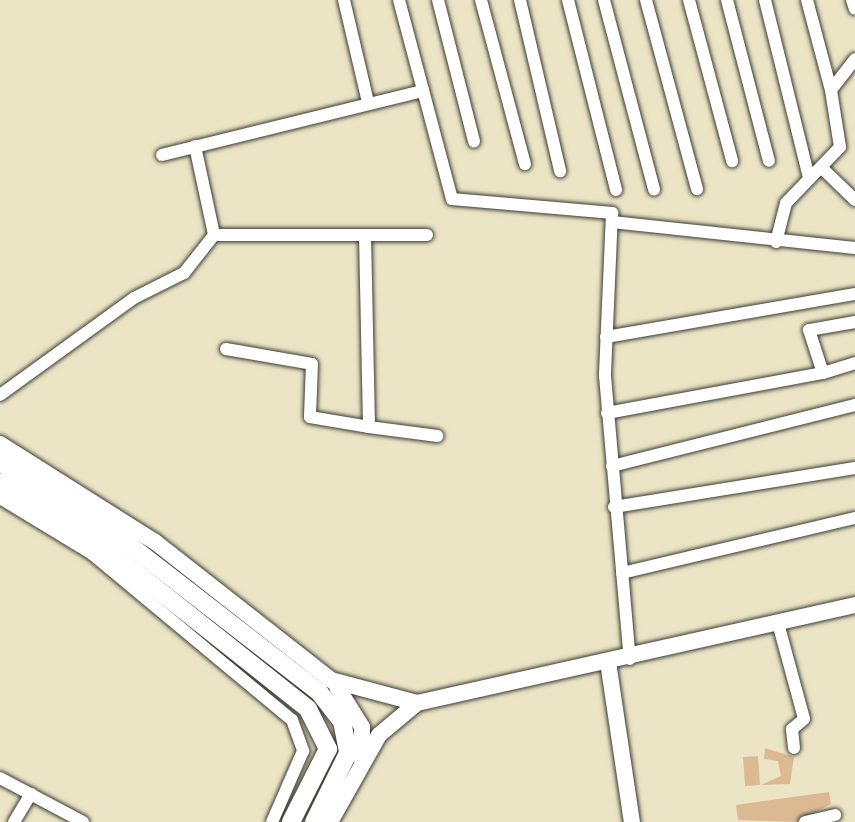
<!DOCTYPE html>
<html>
<head>
<meta charset="utf-8">
<style>
	body { margin:0 }
	#map { position:relative; width:855px; height:822px; overflow:hidden; background:#ece5c5; font-family:"Gentium Book Plus",serif }
	div>[style] { position:absolute }
	.building>* { inset:0; background:#dbba93; transform-origin:0 0 }
	.roads { filter:drop-shadow(0 0 2px #3b3a35) drop-shadow(0 0 2px #3b3a35) }
	.minor>* { height:12px; margin:-6px; padding:0 6px; transform-origin:6px; border-radius:6px; background:#fff }
	.major>* { height:16px; margin:-8px; padding:0 8px; transform-origin:8px; border-radius:8px; background:#fff }
	.highway>* { height:18px; margin:-9px; padding:0 9px; transform-origin:9px; border-radius:9px; background:#fff }
	span { translate:-50% -50%; white-space:nowrap; text-align:center; line-height:1.15; -webkit-text-stroke:7px #fcf5e5; paint-order:stroke }
</style>
</head>
<body>
<div id="map">
	<div class="building">
		<div style="clip-path:polygon(765px 748px,794px 757px,790px 784px,761px 785px,781px 776px,778px 761px,764px 759px)"></div>
		<div style="left:758px;top:756px;width:29px;height:15px;rotate:86deg"></div>
		<div style="clip-path:polygon(829px 792px,831px 804px,796px 822px,738px 820px,736px 805px)"></div>
	</div>
	<div class="roads">
		<div class="minor">
			<div style="left:344px;top:0;width:105px;rotate:76.8deg"></div>
			<div style="left:399px;top:0;width:206px;rotate:75.1deg"></div>
			<div style="left:452px;top:199px;width:161px;rotate:5deg"></div>
			<div style="left:612px;top:213px;width:163px;rotate:92.5deg"></div>
			<div style="left:605px;top:376px;width:284px;rotate:85deg"></div>
			<div style="left:438px;top:0;width:146px;rotate:75.7deg"></div>
			<div style="left:481px;top:0;width:170px;rotate:75deg"></div>
			<div style="left:520px;top:0;width:176px;rotate:76.8deg"></div>
			<div style="left:568px;top:0;width:196px;rotate:75.8deg"></div>
			<div style="left:604px;top:0;width:196px;rotate:75.2deg"></div>
			<div style="left:646px;top:0;width:196px;rotate:74.9deg"></div>
			<div style="left:689px;top:0;width:167px;rotate:75deg"></div>
			<div style="left:727px;top:0;width:166px;rotate:75.4deg"></div>
			<div style="left:765px;top:0;width:183px;rotate:76.1deg"></div>
			<div style="left:807px;top:0;width:93px;rotate:75.1deg"></div>
			<div style="left:852px;top:0;width:9px;rotate:72deg"></div>
			<div style="left:195px;top:146px;width:91px;rotate:77.9deg"></div>
			<div style="left:214px;top:235px;width:213px"></div>
			<div style="left:162px;top:155px;width:269px;rotate:-13.8deg"></div>
			<div style="left:824px;top:170px;width:43px;rotate:44.1deg"></div>
			<div style="left:612px;top:222px;width:244px;rotate:6.1deg"></div>
			<div style="left:365px;top:235px;width:192px;rotate:88.8deg"></div>
			<div style="left:369px;top:427px;width:69px;rotate:7.5deg"></div>
			<div style="left:776px;top:242px;width:40px;rotate:-75.6deg"></div>
			<div style="left:786px;top:203px;width:78px;rotate:-46deg"></div>
			<div style="left:840px;top:147px;width:58px;rotate:-99deg"></div>
			<div style="left:831px;top:90px;width:39px;rotate:-52deg"></div>
			<div style="left:855px;top:322px;width:47px;rotate:170.1deg"></div>
			<div style="left:809px;top:330px;width:45px;rotate:72deg"></div>
			<div style="left:823px;top:373px;width:34px;rotate:-17deg"></div>
			<div style="left:606px;top:337px;width:253px;rotate:-9.8deg"></div>
			<div style="left:226px;top:349px;width:87px;rotate:9.9deg"></div>
			<div style="left:312px;top:364px;width:53px;rotate:92.2deg"></div>
			<div style="left:310px;top:417px;width:60px;rotate:9.6deg"></div>
			<div style="left:0;top:395px;width:165px;rotate:-35.9deg"></div>
			<div style="left:134px;top:298px;width:56px;rotate:-26.6deg"></div>
			<div style="left:184px;top:273px;width:48px;rotate:-51.7deg"></div>
			<div style="left:607px;top:413px;width:220px;rotate:-10.5deg"></div>
			<div style="left:612px;top:466px;width:251px;rotate:-14.1deg"></div>
			<div style="left:0;top:498px;width:108px;rotate:31.3deg"></div>
			<div style="left:92px;top:554px;width:260px;rotate:39.7deg"></div>
			<div style="left:292px;top:720px;width:33px;rotate:70deg"></div>
			<div style="left:303px;top:751px;width:77px;rotate:113.6deg"></div>
			<div style="left:614px;top:507px;width:244px;rotate:-9.2deg"></div>
			<div style="left:622px;top:573px;width:239px;rotate:-13.3deg"></div>
			<div style="left:778px;top:623px;width:99px;rotate:74.8deg"></div>
			<div style="left:804px;top:719px;width:16px;rotate:140deg"></div>
			<div style="left:792px;top:729px;width:19px;rotate:84deg"></div>
			<div style="left:0;top:778px;width:94px;rotate:27.9deg"></div>
			<div style="left:14px;top:822px;width:33px;rotate:-59deg"></div>
			<div style="left:805px;top:822px;width:31px;rotate:-13deg"></div>
		</div>
		<div class="major">
			<div style="left:0;top:444px;width:183px;rotate:32.3deg"></div>
			<div style="left:155px;top:542px;width:224px;rotate:38.1deg"></div>
			<div style="left:331px;top:680px;width:89px;rotate:15deg"></div>
			<div style="left:608px;top:662px;width:162px;rotate:81.5deg"></div>
			<div style="left:337px;top:687px;width:47px;rotate:58deg"></div>
			<div style="left:362px;top:727px;width:33px;rotate:90deg"></div>
			<div style="left:330px;top:822px;width:100px;rotate:-60.6deg"></div>
			<div style="left:379px;top:735px;width:50px;rotate:-40.1deg"></div>
			<div style="left:417px;top:703px;width:449px;rotate:-12.6deg"></div>
		</div>
		<div class="highway">
			<div style="left:0;top:462px;width:123px;rotate:31.4deg"></div>
			<div style="left:105px;top:526px;width:271px;rotate:37.8deg"></div>
			<div style="left:319px;top:692px;width:37px;rotate:52deg"></div>
			<div style="left:342px;top:721px;width:33px;rotate:79deg"></div>
			<div style="left:348px;top:753px;width:77px;rotate:116.2deg"></div>
			<div style="left:0;top:482px;width:111px;rotate:31.4deg"></div>
			<div style="left:95px;top:540px;width:272px;rotate:38.4deg"></div>
			<div style="left:308px;top:709px;width:45px;rotate:63.4deg"></div>
			<div style="left:328px;top:749px;width:82px;rotate:116.9deg"></div>
		</div>
	</div>
</div>
</body>
</html>
